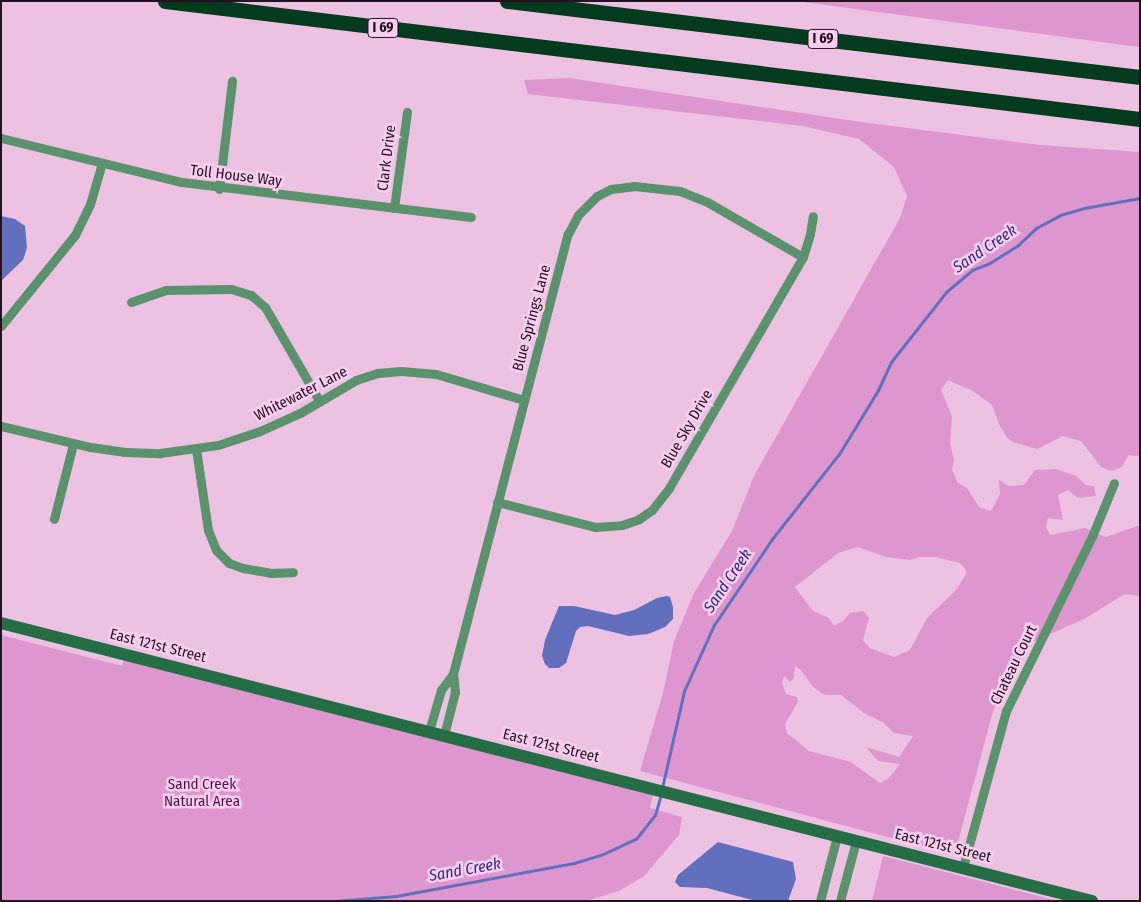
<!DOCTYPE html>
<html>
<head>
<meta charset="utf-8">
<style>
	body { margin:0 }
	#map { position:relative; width:1141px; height:902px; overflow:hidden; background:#ecc1e2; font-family:"Fira Sans Condensed",sans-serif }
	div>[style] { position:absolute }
	.green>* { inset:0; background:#dd97ce }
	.water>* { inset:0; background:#626fbd }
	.stream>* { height:3px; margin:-1.5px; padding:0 1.5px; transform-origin:1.5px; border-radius:1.5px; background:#626fbd }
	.street>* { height:9px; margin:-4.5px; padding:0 4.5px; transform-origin:4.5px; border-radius:4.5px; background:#59926d }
	.secondary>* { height:12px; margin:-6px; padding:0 6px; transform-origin:6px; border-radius:6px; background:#256e45 }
	.highway>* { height:15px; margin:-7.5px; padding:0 7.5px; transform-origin:7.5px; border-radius:7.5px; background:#043a1e }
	span { translate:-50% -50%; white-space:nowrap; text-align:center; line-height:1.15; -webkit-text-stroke:5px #faceef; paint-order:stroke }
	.shield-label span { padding:1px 4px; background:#faceef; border:1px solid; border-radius:4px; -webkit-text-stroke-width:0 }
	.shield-label { font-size:14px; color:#22131f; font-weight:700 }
	.street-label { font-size:15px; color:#22131f }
	.park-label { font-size:15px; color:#55114b }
	.water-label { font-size:16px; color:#2a2c89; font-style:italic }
	.frame { position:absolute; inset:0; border:2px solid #22131f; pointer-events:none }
</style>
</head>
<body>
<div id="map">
	<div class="green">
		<div style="clip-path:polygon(796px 1px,1140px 1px,1140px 47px,1116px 44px)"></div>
		<div style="clip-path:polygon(evenodd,569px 78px,861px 122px,1040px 145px,1140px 152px,1140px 456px,1128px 455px,1122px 467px,1111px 471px,1101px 467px,1081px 441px,1063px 436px,1037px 449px,1013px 442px,1007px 438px,999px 424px,992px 405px,973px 391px,948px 380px,941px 390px,952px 416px,950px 443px,954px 460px,952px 470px,958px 483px,967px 488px,979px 507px,991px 511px,1000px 494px,999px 480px,1009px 486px,1024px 485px,1035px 470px,1056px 469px,1076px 476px,1086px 485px,1094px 486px,1096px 496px,1078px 498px,1068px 490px,1058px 495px,1063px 520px,1048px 518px,1046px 527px,1050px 535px,1085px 528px,1106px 537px,1140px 525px,1140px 596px,1125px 594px,1086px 618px,1028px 644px,993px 711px,958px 842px,947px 849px,940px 851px,640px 771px,663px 693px,674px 641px,694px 593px,732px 531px,754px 476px,900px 218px,907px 196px,894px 167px,859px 139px,803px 126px,528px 94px,524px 80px,569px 78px,858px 547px,886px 557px,910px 560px,919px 557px,935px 557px,960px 563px,967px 572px,957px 589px,927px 618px,910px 650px,894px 657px,870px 648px,863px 640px,869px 618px,863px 611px,850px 613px,843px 621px,834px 626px,829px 618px,812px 610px,795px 587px,838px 553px,858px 547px,569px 78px,795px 666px,801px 670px,813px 687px,825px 695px,841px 695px,864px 713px,884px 723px,894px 733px,913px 736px,899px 757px,866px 747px,878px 761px,900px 764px,888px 779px,880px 783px,851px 762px,809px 751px,787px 733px,785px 724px,798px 702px,797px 697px,786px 694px,782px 683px,784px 676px,790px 682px,794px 678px,795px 666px)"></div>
		<div style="clip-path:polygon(1px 635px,122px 666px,124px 660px,653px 794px,650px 808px,682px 817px,679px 835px,644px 876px,619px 891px,585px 901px,1px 901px)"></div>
		<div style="clip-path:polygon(883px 856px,1058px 901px,872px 901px)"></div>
	</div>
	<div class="water">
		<div style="clip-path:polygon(1px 216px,15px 219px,25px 226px,27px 248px,23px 260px,1px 281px)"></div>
		<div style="clip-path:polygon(667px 596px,670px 597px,673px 607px,673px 619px,665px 627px,648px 634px,629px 636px,588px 626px,580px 627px,576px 631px,566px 663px,559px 668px,549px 668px,545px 664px,542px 656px,545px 640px,559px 606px,574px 606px,615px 615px,634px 610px,657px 598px)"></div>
		<div style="clip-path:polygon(718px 842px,793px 862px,796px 879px,788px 901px,756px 901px,707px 888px,680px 887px,675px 882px,678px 875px)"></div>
	</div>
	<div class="stream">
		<div style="left:662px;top:788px;width:99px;rotate:-77.2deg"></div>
		<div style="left:684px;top:691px;width:72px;rotate:-65.6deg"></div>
		<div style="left:714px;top:625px;width:104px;rotate:-56deg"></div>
		<div style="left:772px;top:539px;width:108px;rotate:-51.8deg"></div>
		<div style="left:839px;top:454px;width:75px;rotate:-58.6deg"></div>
		<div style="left:878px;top:390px;width:31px;rotate:-65deg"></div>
		<div style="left:891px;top:362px;width:89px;rotate:-51.8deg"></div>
		<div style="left:946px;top:292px;width:34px;rotate:-40deg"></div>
		<div style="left:972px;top:270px;width:17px;rotate:-21deg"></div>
		<div style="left:988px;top:264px;width:36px;rotate:-32deg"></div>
		<div style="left:1018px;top:245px;width:25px;rotate:-43deg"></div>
		<div style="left:1036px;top:228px;width:27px;rotate:-28deg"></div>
		<div style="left:1060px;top:215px;width:25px;rotate:-16deg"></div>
		<div style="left:1084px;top:208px;width:57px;rotate:-10.1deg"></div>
		<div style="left:335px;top:901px;width:61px;rotate:-4.7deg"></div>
		<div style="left:396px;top:896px;width:181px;rotate:-10.5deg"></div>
		<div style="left:574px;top:863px;width:28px;rotate:-17deg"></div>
		<div style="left:601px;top:855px;width:38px;rotate:-25deg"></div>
		<div style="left:636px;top:839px;width:31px;rotate:-52deg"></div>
		<div style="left:655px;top:815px;width:22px;rotate:-74deg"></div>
	</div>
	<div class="street">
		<div style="left:1px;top:138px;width:186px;rotate:13.7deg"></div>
		<div style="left:182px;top:182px;width:291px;rotate:6.9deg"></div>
		<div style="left:219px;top:189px;width:109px;rotate:-83.1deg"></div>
		<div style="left:394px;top:208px;width:97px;rotate:-82.3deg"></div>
		<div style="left:131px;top:302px;width:37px;rotate:-19deg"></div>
		<div style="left:166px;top:290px;width:65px;rotate:-0.9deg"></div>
		<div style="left:231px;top:289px;width:21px;rotate:17deg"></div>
		<div style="left:251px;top:295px;width:18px;rotate:41deg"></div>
		<div style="left:265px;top:307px;width:108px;rotate:59.9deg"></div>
		<div style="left:1px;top:326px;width:117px;rotate:-50.9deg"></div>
		<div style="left:75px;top:235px;width:34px;rotate:-64deg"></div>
		<div style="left:90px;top:204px;width:43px;rotate:-73.7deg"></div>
		<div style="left:1px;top:426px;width:91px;rotate:13.3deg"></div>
		<div style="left:90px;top:447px;width:34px;rotate:8deg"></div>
		<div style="left:124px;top:452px;width:36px;rotate:2deg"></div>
		<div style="left:160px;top:453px;width:59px;rotate:-7.9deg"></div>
		<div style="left:218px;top:445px;width:44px;rotate:-18.4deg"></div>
		<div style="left:260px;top:431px;width:44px;rotate:-24.2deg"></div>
		<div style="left:300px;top:413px;width:65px;rotate:-30.5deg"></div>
		<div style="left:356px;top:380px;width:23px;rotate:-18deg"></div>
		<div style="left:378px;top:373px;width:23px;rotate:-5deg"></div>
		<div style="left:401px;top:371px;width:35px;rotate:5deg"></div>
		<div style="left:436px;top:374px;width:92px;rotate:16.5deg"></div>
		<div style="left:196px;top:449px;width:82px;rotate:81.6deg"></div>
		<div style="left:208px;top:530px;width:22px;rotate:68deg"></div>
		<div style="left:216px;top:550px;width:18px;rotate:45deg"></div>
		<div style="left:229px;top:563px;width:15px;rotate:20deg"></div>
		<div style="left:243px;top:568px;width:27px;rotate:10deg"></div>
		<div style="left:270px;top:573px;width:23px;rotate:-2deg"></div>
		<div style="left:497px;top:502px;width:101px;rotate:14.3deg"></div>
		<div style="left:595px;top:527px;width:27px;rotate:-4deg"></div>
		<div style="left:622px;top:525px;width:18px;rotate:-19deg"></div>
		<div style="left:639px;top:519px;width:16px;rotate:-35deg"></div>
		<div style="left:652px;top:510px;width:28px;rotate:-52deg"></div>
		<div style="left:669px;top:488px;width:267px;rotate:-59.9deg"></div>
		<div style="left:803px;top:257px;width:24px;rotate:-73deg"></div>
		<div style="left:810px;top:234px;width:18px;rotate:-81deg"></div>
		<div style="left:54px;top:519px;width:77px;rotate:-75.8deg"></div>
		<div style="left:429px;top:731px;width:43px;rotate:-73.7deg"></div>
		<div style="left:441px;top:690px;width:20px;rotate:-53deg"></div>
		<div style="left:444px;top:735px;width:44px;rotate:-75.7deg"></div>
		<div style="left:455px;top:692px;width:18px;rotate:-96deg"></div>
		<div style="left:453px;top:674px;width:455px;rotate:-75.4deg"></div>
		<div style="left:568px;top:234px;width:21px;rotate:-62deg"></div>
		<div style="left:578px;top:215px;width:27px;rotate:-45deg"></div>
		<div style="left:597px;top:196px;width:16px;rotate:-27deg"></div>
		<div style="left:611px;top:189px;width:23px;rotate:-7deg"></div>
		<div style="left:634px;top:186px;width:46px;rotate:6.2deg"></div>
		<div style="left:680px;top:191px;width:31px;rotate:22deg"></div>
		<div style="left:709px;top:203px;width:108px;rotate:29.9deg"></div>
		<div style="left:963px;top:867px;width:162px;rotate:-74.6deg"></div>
		<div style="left:1006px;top:711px;width:197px;rotate:-63.8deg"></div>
		<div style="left:1093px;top:534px;width:55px;rotate:-67.6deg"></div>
		<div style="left:820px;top:901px;width:67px;rotate:-75.3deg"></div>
		<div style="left:840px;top:901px;width:62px;rotate:-75.1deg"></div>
	</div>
	<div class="secondary">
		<div style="left:1px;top:623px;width:1126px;rotate:14.3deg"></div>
	</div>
	<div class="highway">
		<div style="left:165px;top:1px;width:982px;rotate:6.9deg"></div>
		<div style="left:507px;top:1px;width:638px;rotate:6.85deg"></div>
	</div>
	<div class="shield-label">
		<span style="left:383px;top:28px">I 69</span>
		<span style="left:823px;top:39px">I 69</span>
	</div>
	<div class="street-label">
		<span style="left:387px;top:158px;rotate:-83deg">Clark Drive</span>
		<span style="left:236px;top:176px;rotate:7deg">Toll House Way</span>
		<span style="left:532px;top:318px;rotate:-75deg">Blue Springs Lane</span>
		<span style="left:301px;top:394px;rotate:-27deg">Whitewater Lane</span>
		<span style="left:687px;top:429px;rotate:-60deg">Blue Sky Drive</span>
		<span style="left:158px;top:646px;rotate:14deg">East 121st Street</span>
		<span style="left:1014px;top:665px;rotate:-64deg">Chateau Court</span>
		<span style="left:551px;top:746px;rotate:14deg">East 121st Street</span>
		<span style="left:943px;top:846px;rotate:14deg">East 121st Street</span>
	</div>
	<div class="park-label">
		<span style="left:202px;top:793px">Sand Creek<br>Natural Area</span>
	</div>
	<div class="water-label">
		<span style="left:985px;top:249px;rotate:-34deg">Sand Creek</span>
		<span style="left:728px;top:581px;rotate:-56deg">Sand Creek</span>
		<span style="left:465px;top:870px;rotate:-10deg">Sand Creek</span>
	</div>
	<div class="frame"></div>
</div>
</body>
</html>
